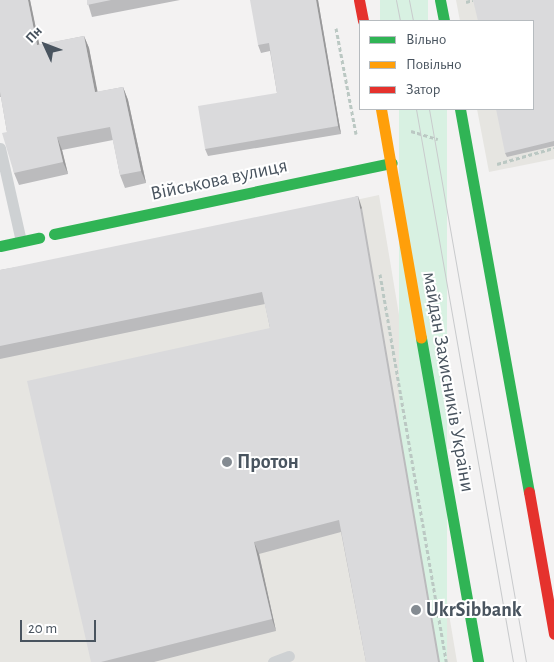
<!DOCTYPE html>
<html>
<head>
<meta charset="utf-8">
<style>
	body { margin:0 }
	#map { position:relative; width:554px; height:662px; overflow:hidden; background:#f3f2f2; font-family:"Alegreya Sans",sans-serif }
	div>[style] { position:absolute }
	.commercial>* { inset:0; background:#e6e5e1 }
	.green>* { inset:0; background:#d8f1e2; transform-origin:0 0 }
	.path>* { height:3px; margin-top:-1.5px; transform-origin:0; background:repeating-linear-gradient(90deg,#bbc8c3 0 4px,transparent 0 6.5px) }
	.lane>* { height:11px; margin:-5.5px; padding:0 5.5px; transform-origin:5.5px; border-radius:5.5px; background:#ced1d3 }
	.fast>* { height:11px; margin:-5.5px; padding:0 5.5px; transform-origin:5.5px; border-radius:5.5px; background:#30b455 }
	.slow>* { height:11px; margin:-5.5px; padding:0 5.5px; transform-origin:5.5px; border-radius:5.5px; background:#ff9f0a }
	.jam>* { height:11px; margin:-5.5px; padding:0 5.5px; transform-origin:5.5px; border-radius:5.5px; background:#e5322d }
	.tram>* { height:1px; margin:-0.5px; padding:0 0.5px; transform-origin:0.5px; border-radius:0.5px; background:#c8cacc }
	.wall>* { inset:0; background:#bbbbbd }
	.shaded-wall>* { inset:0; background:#99999a; transform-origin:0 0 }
	.building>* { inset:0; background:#dadadc }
	.dots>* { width:14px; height:14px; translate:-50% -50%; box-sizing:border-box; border:2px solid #fff; border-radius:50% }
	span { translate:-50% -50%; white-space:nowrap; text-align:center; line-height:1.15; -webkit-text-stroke:4px #fff; paint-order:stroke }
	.street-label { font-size:20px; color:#49545f }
	.poi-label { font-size:20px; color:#49545f; font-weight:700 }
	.left { translate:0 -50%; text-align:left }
	.legend { position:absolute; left:359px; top:20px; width:175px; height:90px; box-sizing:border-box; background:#fff; border:1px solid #b6bbbf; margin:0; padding:6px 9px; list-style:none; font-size:15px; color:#49545f }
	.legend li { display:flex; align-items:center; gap:10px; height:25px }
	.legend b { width:25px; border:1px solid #b6bbbf }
	.north { position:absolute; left:20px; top:20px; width:50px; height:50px; -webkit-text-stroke:4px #fff; paint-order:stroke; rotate:313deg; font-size:14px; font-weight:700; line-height:20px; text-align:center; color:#49545f }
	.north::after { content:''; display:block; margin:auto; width:18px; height:22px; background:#49545f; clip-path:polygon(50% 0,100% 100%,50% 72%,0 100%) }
	.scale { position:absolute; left:20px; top:620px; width:76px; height:22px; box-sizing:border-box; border:2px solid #49545f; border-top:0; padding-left:6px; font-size:15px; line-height:18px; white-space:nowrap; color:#49545f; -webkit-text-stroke:4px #fff; paint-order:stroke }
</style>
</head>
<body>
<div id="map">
	<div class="commercial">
		<div style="clip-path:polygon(456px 0,554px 0,554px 159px,489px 172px,477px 109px,533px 109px,533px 21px,460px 21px)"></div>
		<div style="clip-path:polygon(379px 195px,457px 662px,0 662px,0 276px)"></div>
	</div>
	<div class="green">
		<div style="left:380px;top:0;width:48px;height:21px"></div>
		<div style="left:399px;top:109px;width:48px;height:562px"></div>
	</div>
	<div class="path">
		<div style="left:466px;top:2px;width:7px;rotate:-16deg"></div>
		<div style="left:336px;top:28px;width:108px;rotate:79.3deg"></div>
		<div style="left:411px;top:131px;width:28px;rotate:17deg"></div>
		<div style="left:497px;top:164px;width:59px;rotate:-15.7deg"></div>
		<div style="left:380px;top:274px;width:394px;rotate:80.3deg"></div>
	</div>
	<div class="lane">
		<div style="left:0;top:148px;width:95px;rotate:77.3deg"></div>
		<div style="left:273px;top:662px;width:17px;rotate:-21deg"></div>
	</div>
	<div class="fast">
		<div style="left:440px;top:0;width:21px;rotate:79deg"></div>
		<div style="left:460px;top:109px;width:389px;rotate:79.8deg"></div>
		<div style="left:54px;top:234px;width:345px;rotate:-11.9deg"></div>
		<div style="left:0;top:246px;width:40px;rotate:-12deg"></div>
		<div style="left:421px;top:338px;width:329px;rotate:80deg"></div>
	</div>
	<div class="slow">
		<div style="left:381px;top:109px;width:232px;rotate:80.1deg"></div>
	</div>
	<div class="jam">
		<div style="left:359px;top:0;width:21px;rotate:79deg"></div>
		<div style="left:529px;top:492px;width:144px;rotate:80deg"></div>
	</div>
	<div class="tram">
		<div style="left:396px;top:0;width:21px;rotate:79deg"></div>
		<div style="left:409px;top:0;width:21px;rotate:79deg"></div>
		<div style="left:416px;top:109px;width:561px;rotate:80.05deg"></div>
		<div style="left:429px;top:109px;width:561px;rotate:80.05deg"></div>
	</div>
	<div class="wall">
		<div style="clip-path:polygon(0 0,30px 0,39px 45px,84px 36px,89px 48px,97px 92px,123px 87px,128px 100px,146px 183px,125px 188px,120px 175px,113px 140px,62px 150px,68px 174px,19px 185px,14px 173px,1px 97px,0 97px)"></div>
		<div style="clip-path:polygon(87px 0,180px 0,92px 17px)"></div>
		<div style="clip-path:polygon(318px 0,341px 134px,208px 156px,205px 149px,277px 93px,270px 51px,261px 53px,258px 45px)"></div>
		<div style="clip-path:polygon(554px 0,554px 146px,507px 157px,505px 153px)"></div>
		<div style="clip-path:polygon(362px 208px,440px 662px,366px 662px,341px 532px,259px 554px,276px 631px,154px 662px,91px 662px,270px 328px,265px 304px,0 359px,0 270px)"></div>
	</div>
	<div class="shaded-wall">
		<div style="clip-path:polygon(28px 0,30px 0,42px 57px,37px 45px)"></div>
		<div style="clip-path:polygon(316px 0,318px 0,341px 134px,338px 126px)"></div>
		<div style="clip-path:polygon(84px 36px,89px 48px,100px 104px,95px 92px)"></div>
		<div style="clip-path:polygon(123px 87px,128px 100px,146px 183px,141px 171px)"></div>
		<div style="clip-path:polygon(57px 137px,62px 150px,68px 174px,63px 162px)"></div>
		<div style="left:358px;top:196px;width:13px;height:473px;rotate:72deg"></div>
		<div style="clip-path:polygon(254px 542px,259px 554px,276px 631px,272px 619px)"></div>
	</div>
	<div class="building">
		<div style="clip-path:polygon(0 0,28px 0,37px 45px,84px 36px,95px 92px,123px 87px,141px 171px,120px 175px,110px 127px,57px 137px,63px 162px,14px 173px,2px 133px,7px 132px,0 92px)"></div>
		<div style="clip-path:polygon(87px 0,111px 0,87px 5px)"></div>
		<div style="clip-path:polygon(250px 0,316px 0,338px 126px,205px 149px,198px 106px,277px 93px,269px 43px,258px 45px)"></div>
		<div style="clip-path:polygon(473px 0,554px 0,554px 141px,505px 153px,496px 109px,533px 109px,533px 21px,478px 21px)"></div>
		<div style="clip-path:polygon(358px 196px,438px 662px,366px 662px,339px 520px,254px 542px,272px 619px,101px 662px,91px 662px,27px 381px,270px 328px,262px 292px,0 346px,0 270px)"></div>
	</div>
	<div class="dots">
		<div style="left:227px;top:462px;background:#848b92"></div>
		<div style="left:416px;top:610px;background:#848b92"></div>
	</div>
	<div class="street-label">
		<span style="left:219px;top:180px;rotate:-12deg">Військова вулиця</span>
		<span style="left:448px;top:382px;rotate:80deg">майдан Захисників України</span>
	</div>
	<div class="poi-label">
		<span class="left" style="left:237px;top:462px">Протон</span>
		<span class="left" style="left:426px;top:610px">UkrSibbank</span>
	</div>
	<ul class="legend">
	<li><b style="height:6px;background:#30b455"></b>Вільно</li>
	<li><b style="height:6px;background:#ff9f0a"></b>Повільно</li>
	<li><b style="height:6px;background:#e5322d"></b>Затор</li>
	</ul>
	<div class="north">Пн</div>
	<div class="scale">20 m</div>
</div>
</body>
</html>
